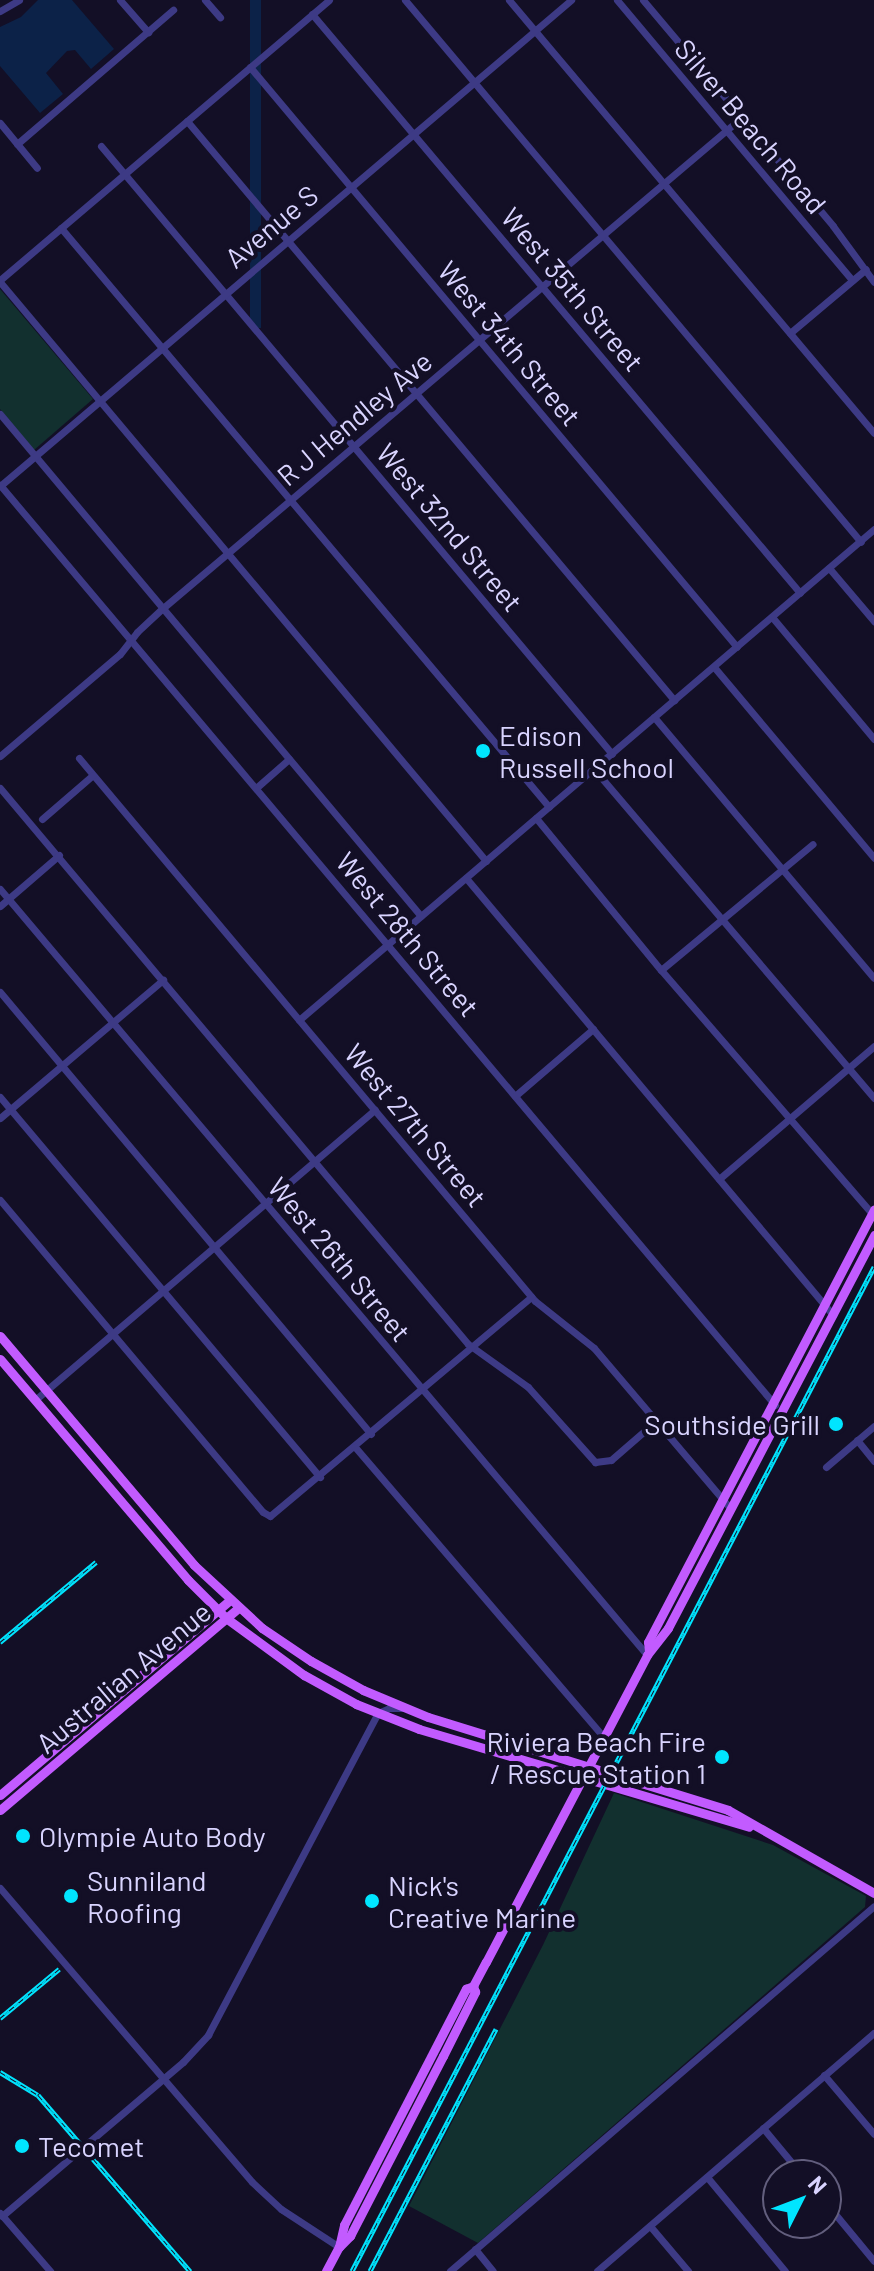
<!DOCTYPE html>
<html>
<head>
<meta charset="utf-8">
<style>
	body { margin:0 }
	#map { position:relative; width:874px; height:2271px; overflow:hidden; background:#130f26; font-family:Barlow,sans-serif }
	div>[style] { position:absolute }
	.green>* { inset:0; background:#12302f }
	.water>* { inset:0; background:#0c2248; transform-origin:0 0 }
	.minor>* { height:7px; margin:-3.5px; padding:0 3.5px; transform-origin:3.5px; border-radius:3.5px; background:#3d3a85 }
	.major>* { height:9px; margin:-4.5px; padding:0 4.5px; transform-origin:4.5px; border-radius:4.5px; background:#c25bff }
	.rail>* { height:5px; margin-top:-2.5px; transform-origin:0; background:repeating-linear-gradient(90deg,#130f26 0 6px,#00e5ff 0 12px); box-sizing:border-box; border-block:2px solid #00e5ff }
	.dots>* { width:22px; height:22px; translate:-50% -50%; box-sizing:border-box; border:4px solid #130f26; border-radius:50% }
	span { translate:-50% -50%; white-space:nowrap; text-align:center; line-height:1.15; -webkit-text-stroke:8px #130f26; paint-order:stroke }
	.street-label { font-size:28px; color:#d9d4ff }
	.poi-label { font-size:28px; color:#d9d4ff }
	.left { translate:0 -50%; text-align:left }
	.right { translate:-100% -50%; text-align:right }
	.north { position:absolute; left:762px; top:2159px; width:80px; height:80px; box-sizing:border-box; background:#130f26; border:2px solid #625e7d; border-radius:50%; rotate:48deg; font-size:22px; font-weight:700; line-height:32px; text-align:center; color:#d9d4ff }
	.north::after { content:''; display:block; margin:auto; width:28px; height:36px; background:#00e5ff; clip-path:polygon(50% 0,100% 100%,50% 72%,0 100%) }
</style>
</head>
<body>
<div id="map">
	<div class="green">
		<div style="clip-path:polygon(0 289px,93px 399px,34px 450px,0 409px)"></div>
		<div style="clip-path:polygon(614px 1793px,773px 1845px,866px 1896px,865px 1907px,478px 2243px,409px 2206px,543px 1945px)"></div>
	</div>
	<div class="water">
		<div style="clip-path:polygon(38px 0,72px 0,114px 49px,91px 69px,75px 50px,67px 51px,46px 73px,63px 94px,40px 113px,0 66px,0 27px,21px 17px)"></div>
		<div style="left:250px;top:0;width:11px;height:328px"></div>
	</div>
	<div class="minor">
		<div style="left:120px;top:0;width:43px;rotate:48.8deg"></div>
		<div style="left:205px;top:0;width:23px;rotate:49deg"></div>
		<div style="left:405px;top:0;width:708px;rotate:49.93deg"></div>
		<div style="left:509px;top:0;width:566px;rotate:49.87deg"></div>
		<div style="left:617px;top:0;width:366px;rotate:50deg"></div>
		<div style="left:643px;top:0;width:295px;rotate:49.9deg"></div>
		<div style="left:833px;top:226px;width:69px;rotate:53.8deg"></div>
		<div style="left:0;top:11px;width:22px;rotate:-30deg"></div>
		<div style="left:312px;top:14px;width:757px;rotate:49.87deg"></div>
		<div style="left:250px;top:67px;width:757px;rotate:49.98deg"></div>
		<div style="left:187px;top:121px;width:757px;rotate:49.93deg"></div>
		<div style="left:0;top:123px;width:58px;rotate:50.6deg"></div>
		<div style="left:17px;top:144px;width:206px;rotate:-40.7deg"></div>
		<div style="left:101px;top:146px;width:794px;rotate:49.95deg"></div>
		<div style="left:61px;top:228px;width:757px;rotate:49.87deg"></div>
		<div style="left:0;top:280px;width:432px;rotate:-40.4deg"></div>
		<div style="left:0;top:282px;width:756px;rotate:49.99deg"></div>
		<div style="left:790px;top:333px;width:99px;rotate:-40.1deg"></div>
		<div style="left:0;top:414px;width:655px;rotate:50.02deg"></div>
		<div style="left:0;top:485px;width:1203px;rotate:49.89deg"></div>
		<div style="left:0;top:486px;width:750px;rotate:-40.4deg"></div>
		<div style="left:829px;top:568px;width:70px;rotate:49.7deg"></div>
		<div style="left:772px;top:617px;width:159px;rotate:50.1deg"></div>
		<div style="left:714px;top:667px;width:249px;rotate:50deg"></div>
		<div style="left:654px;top:717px;width:341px;rotate:49.9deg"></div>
		<div style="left:0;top:756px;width:157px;rotate:-40.4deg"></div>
		<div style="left:120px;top:654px;width:28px;rotate:-52deg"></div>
		<div style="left:137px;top:632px;width:35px;rotate:-43deg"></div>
		<div style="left:163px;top:608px;width:759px;rotate:-40.3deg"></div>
		<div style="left:79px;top:758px;width:709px;rotate:49.98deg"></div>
		<div style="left:535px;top:1301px;width:75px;rotate:38.5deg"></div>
		<div style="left:594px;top:1348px;width:210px;rotate:49.6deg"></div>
		<div style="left:594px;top:769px;width:432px;rotate:49.6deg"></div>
		<div style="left:0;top:788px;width:727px;rotate:49.91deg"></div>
		<div style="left:468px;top:1344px;width:74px;rotate:35.6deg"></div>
		<div style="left:528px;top:1387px;width:101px;rotate:48.2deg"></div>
		<div style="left:595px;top:1462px;width:16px;rotate:-7deg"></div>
		<div style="left:611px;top:1460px;width:60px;rotate:-40.9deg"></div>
		<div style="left:256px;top:788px;width:44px;rotate:-41.3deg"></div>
		<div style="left:536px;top:818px;width:197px;rotate:50.6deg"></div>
		<div style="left:661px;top:970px;width:325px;rotate:49.1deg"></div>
		<div style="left:42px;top:819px;width:67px;rotate:-40.8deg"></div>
		<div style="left:466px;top:878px;width:571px;rotate:49.98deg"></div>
		<div style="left:0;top:889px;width:1003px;rotate:49.81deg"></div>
		<div style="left:0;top:906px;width:78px;rotate:-40.8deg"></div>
		<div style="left:661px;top:970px;width:197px;rotate:-39.7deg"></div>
		<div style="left:0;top:992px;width:577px;rotate:49.99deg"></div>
		<div style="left:299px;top:1020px;width:756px;rotate:-40.49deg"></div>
		<div style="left:515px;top:1096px;width:103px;rotate:-40.7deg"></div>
		<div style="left:0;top:1097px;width:497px;rotate:49.9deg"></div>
		<div style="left:0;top:1118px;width:214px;rotate:-40.3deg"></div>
		<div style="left:719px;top:1179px;width:204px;rotate:-40.6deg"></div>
		<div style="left:0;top:1200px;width:408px;rotate:49.9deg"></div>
		<div style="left:263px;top:1512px;width:8px;rotate:30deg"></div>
		<div style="left:270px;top:1516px;width:341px;rotate:-40deg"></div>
		<div style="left:35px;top:1400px;width:447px;rotate:-40.5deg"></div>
		<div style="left:857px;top:1440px;width:27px;rotate:51deg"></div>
		<div style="left:355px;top:1447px;width:383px;rotate:49.4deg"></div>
		<div style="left:826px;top:1467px;width:63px;rotate:-40.5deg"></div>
		<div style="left:0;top:1888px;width:387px;rotate:49.4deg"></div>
		<div style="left:252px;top:2182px;width:40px;rotate:43deg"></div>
		<div style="left:281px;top:2209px;width:69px;rotate:33.2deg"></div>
		<div style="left:824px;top:2075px;width:77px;rotate:49.7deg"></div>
		<div style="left:763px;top:2128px;width:61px;rotate:50.3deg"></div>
		<div style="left:707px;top:2177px;width:122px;rotate:50.3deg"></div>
		<div style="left:826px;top:2203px;width:75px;rotate:50.4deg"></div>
		<div style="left:0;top:2213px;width:77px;rotate:49.2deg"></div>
		<div style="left:2px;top:2216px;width:238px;rotate:-40.4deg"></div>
		<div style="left:183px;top:2062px;width:37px;rotate:-47deg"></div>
		<div style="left:208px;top:2035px;width:364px;rotate:-62.2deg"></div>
		<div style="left:378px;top:1713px;width:12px;rotate:-24deg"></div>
		<div style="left:389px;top:1708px;width:12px"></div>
		<div style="left:650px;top:2226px;width:59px;rotate:49.8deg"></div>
		<div style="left:475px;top:2249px;width:28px;rotate:51deg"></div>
		<div style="left:450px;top:2271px;width:559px;rotate:-40.72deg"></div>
		<div style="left:597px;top:2271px;width:365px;rotate:-40.7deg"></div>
	</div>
	<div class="major">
		<div style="left:0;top:1336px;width:300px;rotate:49.7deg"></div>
		<div style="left:194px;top:1565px;width:93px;rotate:42.8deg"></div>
		<div style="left:262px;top:1628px;width:59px;rotate:34deg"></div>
		<div style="left:311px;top:1661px;width:60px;rotate:29.1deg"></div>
		<div style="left:363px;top:1690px;width:70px;rotate:22.6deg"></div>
		<div style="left:428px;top:1717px;width:314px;rotate:17.2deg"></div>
		<div style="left:728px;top:1810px;width:168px;rotate:29.6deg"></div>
		<div style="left:0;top:1359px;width:290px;rotate:49.6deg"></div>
		<div style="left:188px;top:1580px;width:54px;rotate:45deg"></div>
		<div style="left:226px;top:1618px;width:97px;rotate:36.2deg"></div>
		<div style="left:304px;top:1675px;width:60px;rotate:29.1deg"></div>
		<div style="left:356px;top:1704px;width:68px;rotate:21.6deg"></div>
		<div style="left:419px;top:1729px;width:344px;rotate:16.5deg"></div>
		<div style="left:649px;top:1651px;width:9px;rotate:-96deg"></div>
		<div style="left:648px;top:1642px;width:488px;rotate:-62.4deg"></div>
		<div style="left:0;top:1795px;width:300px;rotate:-40.3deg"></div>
		<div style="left:0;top:1810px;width:312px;rotate:-40.3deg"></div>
		<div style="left:339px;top:2247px;width:23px;rotate:-77deg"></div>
		<div style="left:344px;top:2225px;width:266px;rotate:-62.7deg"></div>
		<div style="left:466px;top:1989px;width:8px;rotate:-23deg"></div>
		<div style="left:473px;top:1986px;width:27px;rotate:-62deg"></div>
		<div style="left:486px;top:1962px;width:347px;rotate:-62.3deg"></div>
		<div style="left:647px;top:1655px;width:34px;rotate:-52deg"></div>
		<div style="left:668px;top:1628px;width:444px;rotate:-62.3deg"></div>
		<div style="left:326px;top:2271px;width:27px;rotate:-62deg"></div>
		<div style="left:339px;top:2247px;width:16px;rotate:-45deg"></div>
		<div style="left:350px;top:2236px;width:203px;rotate:-62.7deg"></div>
		<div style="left:443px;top:2056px;width:72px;rotate:-63.4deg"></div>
		<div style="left:475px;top:1992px;width:6px;rotate:-108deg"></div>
	</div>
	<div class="rail">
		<div style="left:0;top:1642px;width:125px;rotate:-39.8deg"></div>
		<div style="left:0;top:2018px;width:77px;rotate:-39.7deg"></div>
		<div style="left:0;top:2072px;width:44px;rotate:31.2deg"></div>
		<div style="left:38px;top:2095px;width:233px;rotate:49.2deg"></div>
		<div style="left:352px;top:2271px;width:1132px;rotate:-62.53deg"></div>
		<div style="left:370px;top:2271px;width:273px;rotate:-62.5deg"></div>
	</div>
	<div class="dots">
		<div style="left:483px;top:751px;background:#00e5ff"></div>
		<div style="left:836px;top:1424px;background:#00e5ff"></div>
		<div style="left:722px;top:1757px;background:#00e5ff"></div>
		<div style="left:23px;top:1836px;background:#00e5ff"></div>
		<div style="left:71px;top:1896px;background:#00e5ff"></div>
		<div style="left:372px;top:1901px;background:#00e5ff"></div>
		<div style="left:22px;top:2146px;background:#00e5ff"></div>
	</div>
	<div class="street-label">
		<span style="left:751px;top:126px;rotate:50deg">Silver Beach Road</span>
		<span style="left:271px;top:226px;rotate:-40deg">Avenue S</span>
		<span style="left:573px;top:289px;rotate:50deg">West 35th Street</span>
		<span style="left:510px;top:343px;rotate:50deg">West 34th Street</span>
		<span style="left:354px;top:418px;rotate:-40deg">R J Hendley Ave</span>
		<span style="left:450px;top:527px;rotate:50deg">West 32nd Street</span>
		<span style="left:408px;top:934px;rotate:50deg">West 28th Street</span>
		<span style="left:416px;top:1125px;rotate:50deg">West 27th Street</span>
		<span style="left:340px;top:1259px;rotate:50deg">West 26th Street</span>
		<span style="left:123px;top:1677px;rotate:-40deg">Australian Avenue</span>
	</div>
	<div class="poi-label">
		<span class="left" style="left:499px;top:751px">Edison<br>Russell School</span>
		<span class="right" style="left:820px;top:1424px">Southside Grill</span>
		<span class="right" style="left:706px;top:1757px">Riviera Beach Fire<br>/ Rescue Station 1</span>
		<span class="left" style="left:39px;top:1836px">Olympie Auto Body</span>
		<span class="left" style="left:87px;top:1896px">Sunniland<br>Roofing</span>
		<span class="left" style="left:388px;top:1901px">Nick's<br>Creative Marine</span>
		<span class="left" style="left:38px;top:2146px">Tecomet</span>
	</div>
	<div class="north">N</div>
</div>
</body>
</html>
